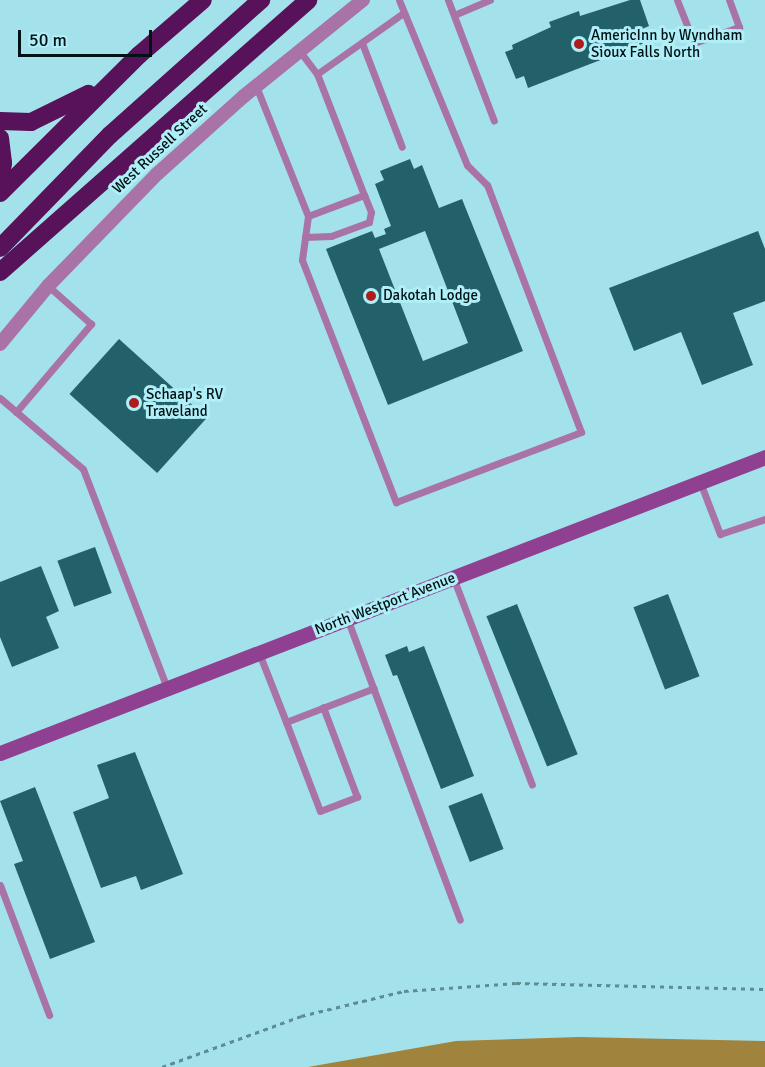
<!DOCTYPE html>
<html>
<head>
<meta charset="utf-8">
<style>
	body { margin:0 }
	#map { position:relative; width:765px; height:1067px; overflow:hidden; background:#a3e2eb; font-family:Signika,sans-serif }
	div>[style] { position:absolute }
	.water>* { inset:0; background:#a0843d }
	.building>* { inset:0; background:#226169; transform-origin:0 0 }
	.path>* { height:3px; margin-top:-1.5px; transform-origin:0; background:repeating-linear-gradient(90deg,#5f8b92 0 4.5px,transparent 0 9px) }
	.lane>* { height:7px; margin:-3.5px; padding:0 3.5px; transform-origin:3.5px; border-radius:3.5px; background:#a973a8 }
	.street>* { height:14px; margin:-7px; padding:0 7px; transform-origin:7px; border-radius:7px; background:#a973a8 }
	.secondary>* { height:15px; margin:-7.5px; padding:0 7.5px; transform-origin:7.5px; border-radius:7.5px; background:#904091 }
	.highway>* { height:18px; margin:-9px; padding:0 9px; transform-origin:9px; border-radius:9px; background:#571259 }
	.dots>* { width:16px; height:16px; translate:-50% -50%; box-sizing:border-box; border:3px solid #b0eff8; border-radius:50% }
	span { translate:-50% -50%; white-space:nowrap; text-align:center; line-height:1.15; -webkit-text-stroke:6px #b0eff8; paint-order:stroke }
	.poi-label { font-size:15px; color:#001215 }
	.left { translate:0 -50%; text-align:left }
	.street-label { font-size:15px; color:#001215 }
	.scale { position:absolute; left:18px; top:30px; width:134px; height:27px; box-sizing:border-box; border:3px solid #001215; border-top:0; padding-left:8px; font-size:18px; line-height:21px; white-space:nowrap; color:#001215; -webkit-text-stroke:4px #b0eff8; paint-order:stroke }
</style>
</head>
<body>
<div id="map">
	<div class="water">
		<div style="clip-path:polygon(579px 1037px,765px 1041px,765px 1067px,308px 1067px,456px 1041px)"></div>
	</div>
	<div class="building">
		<div style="clip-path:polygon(630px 0,640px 0,649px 26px,642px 29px,647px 42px,528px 88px,524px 76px,516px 79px,505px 52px,513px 49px,512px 45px,551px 27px,549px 22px,579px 11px,580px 16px)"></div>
		<div style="clip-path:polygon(evenodd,410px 159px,414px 169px,422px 165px,439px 208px,462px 199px,523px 351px,388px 405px,326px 249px,372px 231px,375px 238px,386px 234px,384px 229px,391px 226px,375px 184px,384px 180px,380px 171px,410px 159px,425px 231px,468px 343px,423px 361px,379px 249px,425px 231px)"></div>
		<div style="clip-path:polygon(758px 231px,765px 249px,765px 301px,733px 313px,753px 365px,702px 385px,681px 332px,634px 351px,609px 288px)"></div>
		<div style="left:119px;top:339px;width:118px;height:74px;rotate:42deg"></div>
		<div style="left:95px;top:547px;width:49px;height:40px;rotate:70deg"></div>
		<div style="clip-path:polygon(41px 566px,59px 611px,46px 617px,59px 648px,12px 667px,0 637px,0 582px)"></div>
		<div style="left:668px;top:594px;width:88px;height:37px;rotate:69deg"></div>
		<div style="left:517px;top:604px;width:162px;height:33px;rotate:68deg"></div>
		<div style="clip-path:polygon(407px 646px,409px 652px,424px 646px,474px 776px,441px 789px,397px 675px,393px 676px,385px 655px)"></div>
		<div style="clip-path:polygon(135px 752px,183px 874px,141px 890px,136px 876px,101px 888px,73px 812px,109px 798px,97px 765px)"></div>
		<div style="clip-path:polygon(35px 787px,95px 942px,50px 959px,14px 864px,23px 861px,0 801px)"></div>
		<div style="left:482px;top:793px;width:60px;height:36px;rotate:69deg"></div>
	</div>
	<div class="path">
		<div style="left:162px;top:1067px;width:148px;rotate:-20.1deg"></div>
		<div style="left:301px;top:1016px;width:106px;rotate:-13.6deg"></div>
		<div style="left:404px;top:991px;width:112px;rotate:-4.1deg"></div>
		<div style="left:516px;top:983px;width:249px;rotate:1.4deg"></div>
	</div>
	<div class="lane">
		<div style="left:448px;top:0;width:129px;rotate:69.2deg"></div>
		<div style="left:677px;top:0;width:46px;rotate:68.4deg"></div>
		<div style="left:694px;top:43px;width:48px;rotate:-19.6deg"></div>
		<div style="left:739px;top:27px;width:29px;rotate:-110deg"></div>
		<div style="left:454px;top:15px;width:39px;rotate:-23deg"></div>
		<div style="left:362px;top:43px;width:111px;rotate:69deg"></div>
		<div style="left:317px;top:74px;width:105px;rotate:-35.3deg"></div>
		<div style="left:256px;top:86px;width:140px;rotate:68.2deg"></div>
		<div style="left:308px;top:216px;width:60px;rotate:-20.6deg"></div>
		<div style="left:364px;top:195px;width:130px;rotate:-111.2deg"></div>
		<div style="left:317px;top:74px;width:30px;rotate:-127deg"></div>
		<div style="left:308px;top:216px;width:44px;rotate:97.8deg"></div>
		<div style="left:302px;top:260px;width:260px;rotate:68.8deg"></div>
		<div style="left:396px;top:502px;width:198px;rotate:-20.7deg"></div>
		<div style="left:581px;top:432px;width:264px;rotate:-110.8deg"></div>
		<div style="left:487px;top:185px;width:28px;rotate:-135deg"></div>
		<div style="left:467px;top:165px;width:178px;rotate:-112.4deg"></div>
		<div style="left:305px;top:237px;width:26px;rotate:-2deg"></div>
		<div style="left:331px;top:236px;width:40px;rotate:-20.2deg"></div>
		<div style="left:369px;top:222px;width:10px;rotate:-79deg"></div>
		<div style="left:371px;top:212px;width:18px;rotate:-112deg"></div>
		<div style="left:0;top:398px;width:109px;rotate:40.5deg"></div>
		<div style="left:83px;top:469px;width:235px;rotate:69deg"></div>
		<div style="left:16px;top:412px;width:116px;rotate:-49.6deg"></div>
		<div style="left:91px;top:324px;width:57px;rotate:-138.5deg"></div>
		<div style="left:700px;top:482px;width:56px;rotate:69deg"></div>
		<div style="left:720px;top:534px;width:47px;rotate:-18.4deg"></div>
		<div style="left:453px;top:577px;width:222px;rotate:69.2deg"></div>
		<div style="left:347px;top:618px;width:322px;rotate:69.5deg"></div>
		<div style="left:259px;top:653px;width:74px;rotate:68.6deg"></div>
		<div style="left:286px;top:722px;width:94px;rotate:-21.1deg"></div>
		<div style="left:286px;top:722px;width:95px;rotate:69.1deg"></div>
		<div style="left:320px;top:811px;width:40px;rotate:-21deg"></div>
		<div style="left:357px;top:797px;width:96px;rotate:-110.7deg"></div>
		<div style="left:0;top:885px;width:139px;rotate:69.3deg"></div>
	</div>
	<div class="street">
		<div style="left:0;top:344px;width:75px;rotate:-50.4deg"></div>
		<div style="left:48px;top:286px;width:156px;rotate:-45.8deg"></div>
		<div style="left:157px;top:174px;width:117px;rotate:-41.9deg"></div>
		<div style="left:244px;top:96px;width:153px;rotate:-38.9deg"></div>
	</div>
	<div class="secondary">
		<div style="left:0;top:753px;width:820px;rotate:-21.15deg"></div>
	</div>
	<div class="highway">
		<div style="left:0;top:121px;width:31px;rotate:2deg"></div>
		<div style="left:31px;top:122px;width:64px;rotate:-26.2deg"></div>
		<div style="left:0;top:138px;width:25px;rotate:83deg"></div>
		<div style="left:3px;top:163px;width:22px;rotate:98deg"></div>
		<div style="left:0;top:193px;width:196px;rotate:-44.8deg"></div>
		<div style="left:139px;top:55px;width:84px;rotate:-40.7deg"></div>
		<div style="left:0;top:248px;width:158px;rotate:-45.8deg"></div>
		<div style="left:110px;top:135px;width:203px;rotate:-41.8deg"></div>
		<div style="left:0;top:272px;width:411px;rotate:-41.4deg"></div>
	</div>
	<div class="dots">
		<div style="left:579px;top:44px;background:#ae1c1c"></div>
		<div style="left:371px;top:296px;background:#ae1c1c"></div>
		<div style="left:134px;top:403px;background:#ae1c1c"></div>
	</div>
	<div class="poi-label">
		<span class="left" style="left:591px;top:44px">AmericInn by Wyndham<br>Sioux Falls North</span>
		<span class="left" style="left:383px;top:296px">Dakotah Lodge</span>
		<span class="left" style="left:146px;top:403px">Schaap's RV<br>Traveland</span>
	</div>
	<div class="street-label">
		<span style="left:160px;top:149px;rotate:-43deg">West Russell Street</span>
		<span style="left:385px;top:604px;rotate:-21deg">North Westport Avenue</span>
	</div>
	<div class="scale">50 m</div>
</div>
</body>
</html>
